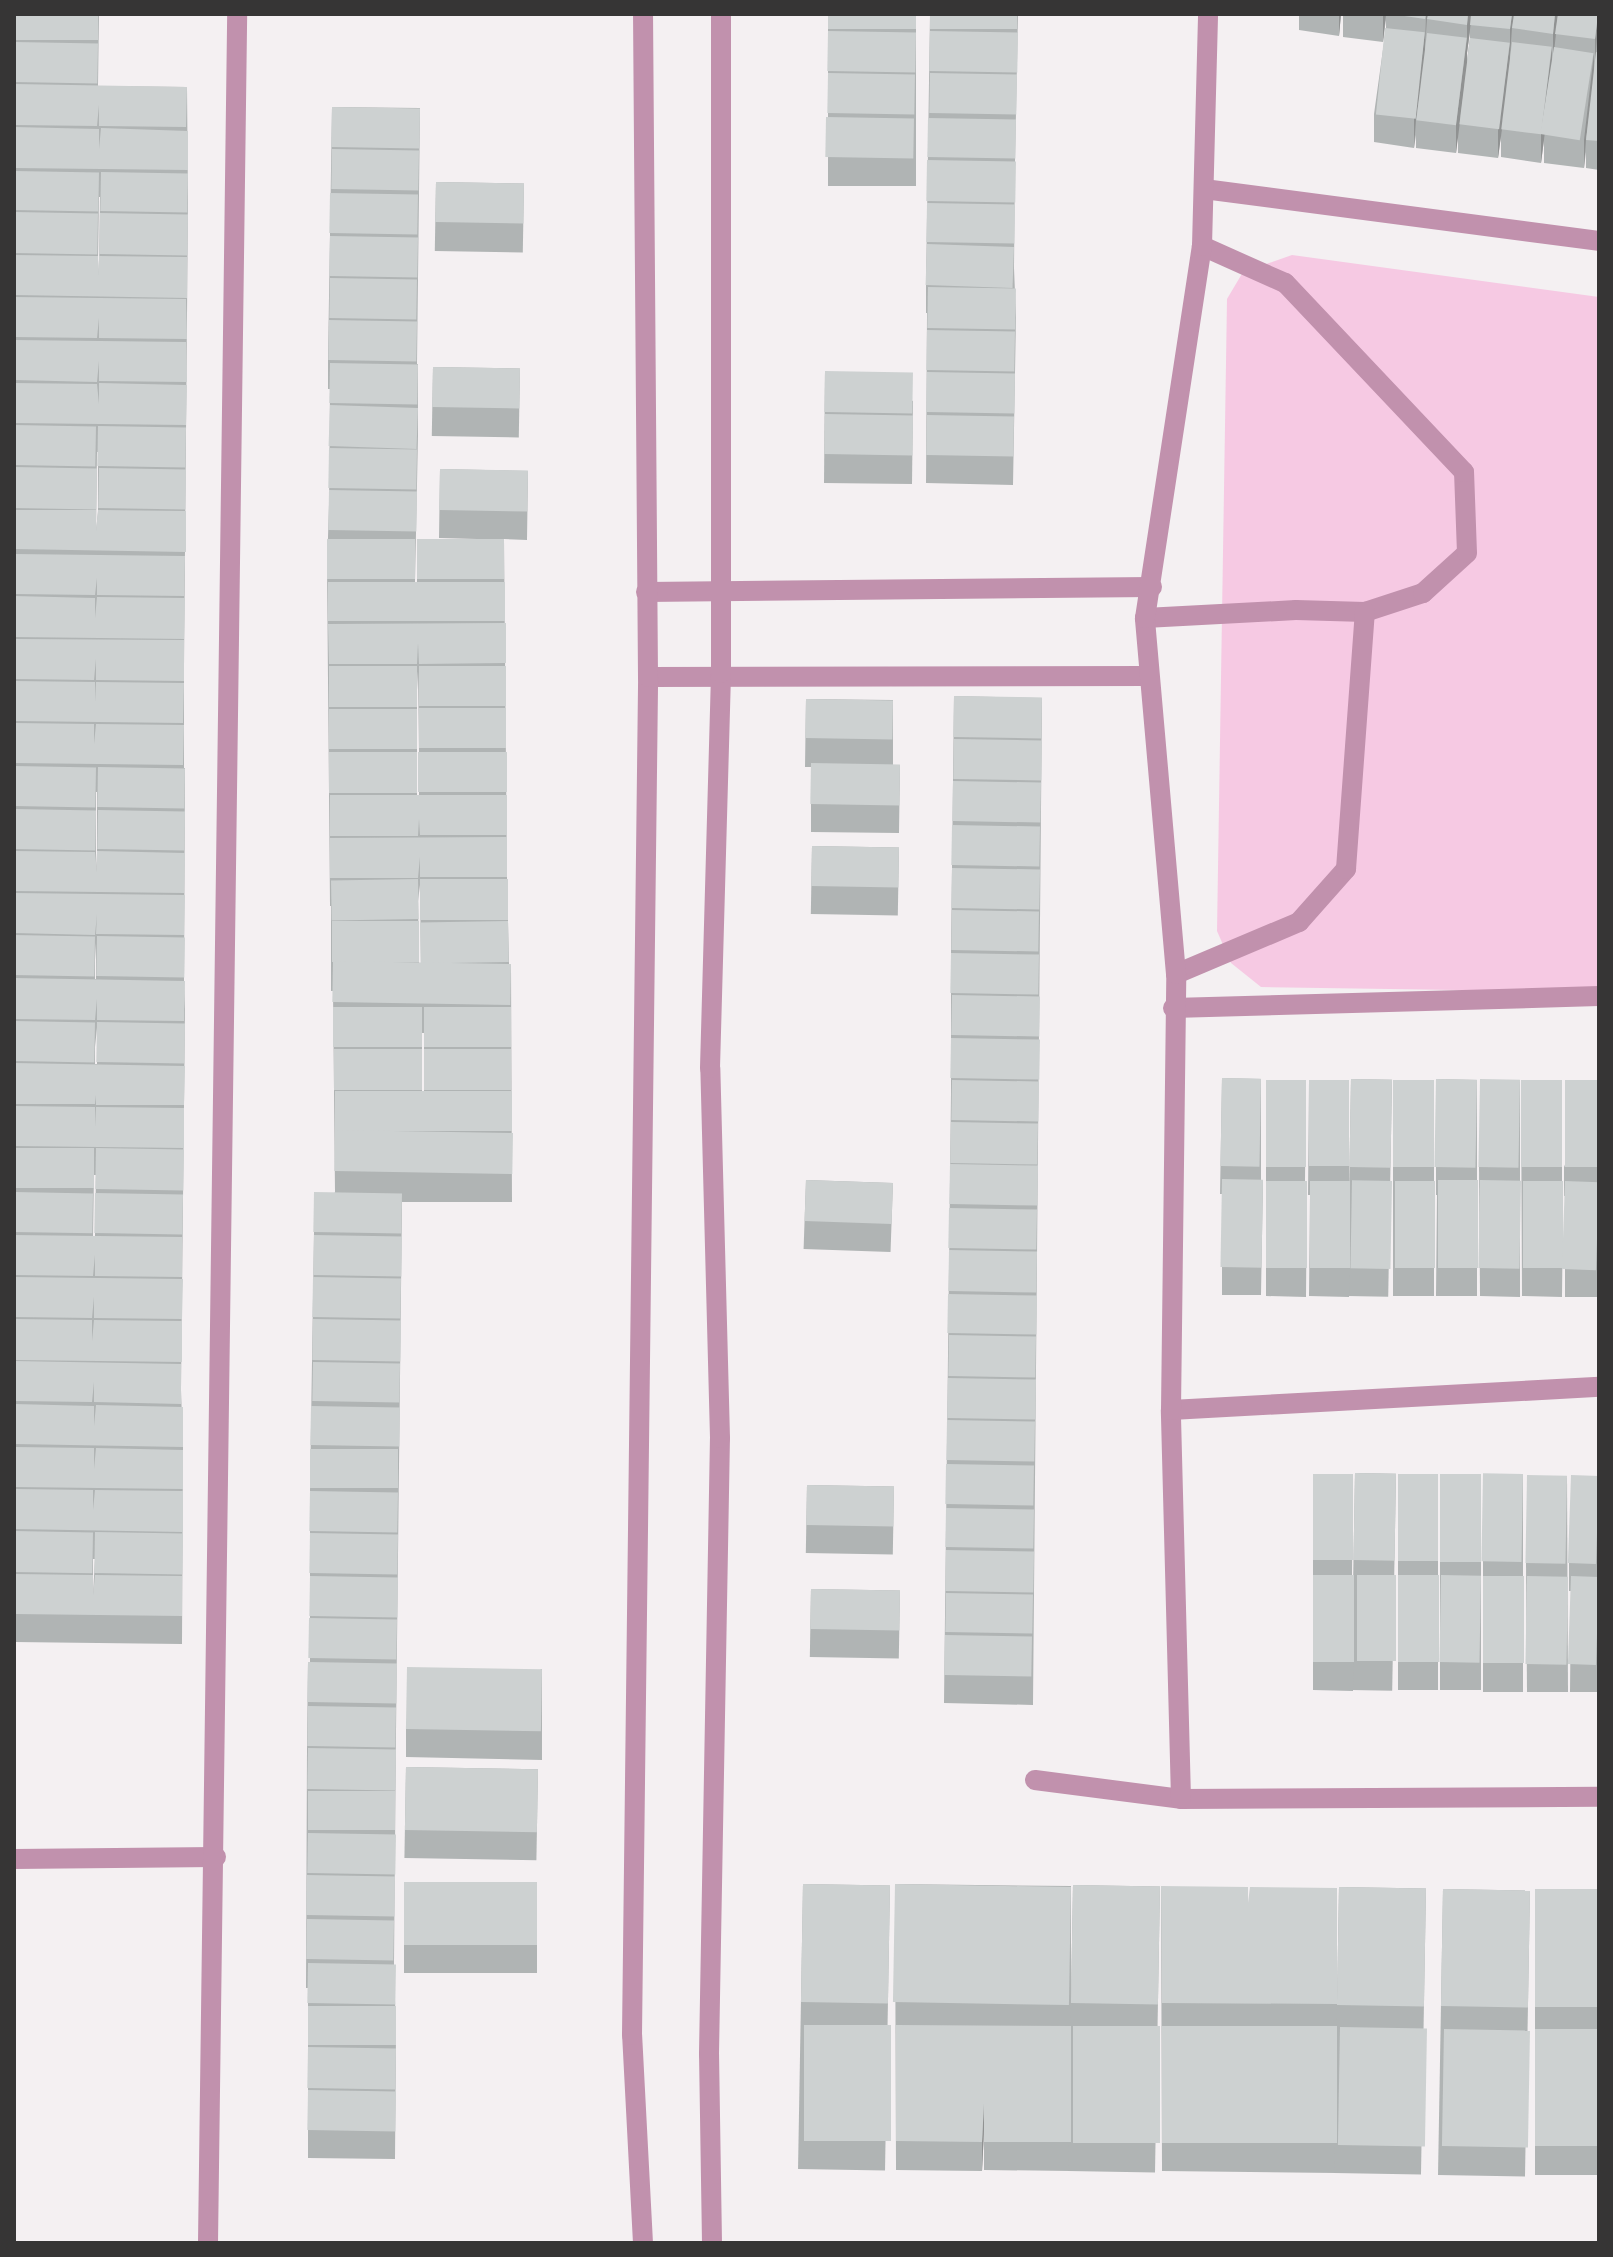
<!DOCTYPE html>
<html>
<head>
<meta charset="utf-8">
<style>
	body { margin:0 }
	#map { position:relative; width:1613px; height:2257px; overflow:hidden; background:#f4f0f2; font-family:Overpass,sans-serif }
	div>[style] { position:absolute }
	.green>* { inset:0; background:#f6c9e3 }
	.lane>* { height:20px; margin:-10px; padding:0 10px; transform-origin:10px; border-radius:10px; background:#c191ad }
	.street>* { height:20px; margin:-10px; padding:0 10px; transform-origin:10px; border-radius:10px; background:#c191ad }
	.wall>* { inset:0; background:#b0b4b4; transform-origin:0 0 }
	.shaded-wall>* { inset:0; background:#909292 }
	.building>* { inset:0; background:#cdd1d1; transform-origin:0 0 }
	span { translate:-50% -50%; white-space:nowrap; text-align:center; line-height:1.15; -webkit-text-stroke:6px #fff; paint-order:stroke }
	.frame { position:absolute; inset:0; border:16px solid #363535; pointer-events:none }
</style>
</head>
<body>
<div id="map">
	<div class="green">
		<div style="clip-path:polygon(1292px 255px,1599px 297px,1599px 992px,1261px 987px,1231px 963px,1217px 931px,1227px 299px,1243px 272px)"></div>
	</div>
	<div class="lane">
		<div style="left:1145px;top:618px;width:151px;rotate:-3deg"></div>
		<div style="left:1296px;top:610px;width:69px;rotate:1.7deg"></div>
		<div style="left:1365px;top:612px;width:61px;rotate:-18.1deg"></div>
		<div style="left:1423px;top:593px;width:59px;rotate:-42.3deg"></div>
		<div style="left:1467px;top:553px;width:81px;rotate:-92.1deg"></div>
		<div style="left:1464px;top:472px;width:260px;rotate:-133.4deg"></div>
		<div style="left:1285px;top:283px;width:91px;rotate:-156deg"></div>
		<div style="left:1176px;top:974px;width:134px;rotate:-22.9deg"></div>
		<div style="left:1299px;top:922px;width:71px;rotate:-48.4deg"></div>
		<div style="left:1346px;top:869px;width:258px;rotate:-85.8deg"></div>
	</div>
	<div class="street">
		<div style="left:1204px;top:189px;width:398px;rotate:7.5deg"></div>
		<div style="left:646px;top:592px;width:506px;rotate:-0.57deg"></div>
		<div style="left:648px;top:677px;width:500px;rotate:-0.11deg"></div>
		<div style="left:1173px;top:1008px;width:426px;rotate:-1.6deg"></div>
		<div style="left:1171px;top:1410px;width:429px;rotate:-3.1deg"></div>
		<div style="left:1035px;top:1780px;width:147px;rotate:7.4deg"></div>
		<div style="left:1181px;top:1799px;width:418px;rotate:-0.3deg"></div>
		<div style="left:1181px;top:1799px;width:389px;rotate:-91.5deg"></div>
		<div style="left:1171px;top:1410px;width:436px;rotate:-89.3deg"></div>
		<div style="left:1176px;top:974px;width:357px;rotate:-95deg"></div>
		<div style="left:1145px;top:618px;width:376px;rotate:-81.3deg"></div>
		<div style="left:1202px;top:246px;width:232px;rotate:-88.5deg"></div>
		<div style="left:14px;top:1859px;width:202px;rotate:-0.6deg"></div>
		<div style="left:208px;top:2243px;width:2229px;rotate:-89.25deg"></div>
		<div style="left:643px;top:2243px;width:208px;rotate:-93deg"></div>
		<div style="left:632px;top:2035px;width:1358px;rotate:-89.32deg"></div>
		<div style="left:648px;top:677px;width:663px;rotate:-90.43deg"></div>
		<div style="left:712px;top:2243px;width:189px;rotate:-90.9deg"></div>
		<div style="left:709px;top:2054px;width:616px;rotate:-88.98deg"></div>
		<div style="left:720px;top:1438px;width:370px;rotate:-91.5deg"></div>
		<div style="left:710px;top:1068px;width:395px;rotate:-88.4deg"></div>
		<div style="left:721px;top:673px;width:659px;rotate:-90deg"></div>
	</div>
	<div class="wall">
		<div style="clip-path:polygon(evenodd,14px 14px,99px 14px,98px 86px,187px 87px,188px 199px,184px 667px,184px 768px,185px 768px,184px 981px,185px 1009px,181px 1390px,183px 1447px,182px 1644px,14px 1642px,14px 14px,99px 197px,100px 197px,99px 276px,98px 260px,99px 197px,14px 14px,97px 452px,98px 452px,98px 512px,96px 531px,97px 452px,14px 14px,96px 792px,97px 792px,97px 872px,96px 853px,96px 792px,14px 14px,96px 943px,96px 979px,95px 979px,95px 960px,96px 943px,14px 14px,97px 1028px,97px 1064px,95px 1064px,95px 1047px,97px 1028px,14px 14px,94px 1175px,96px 1175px,95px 1236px,93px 1236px,94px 1175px,14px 14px,93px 1559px,95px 1559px,93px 1595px,93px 1559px)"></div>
		<div style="left:828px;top:14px;width:88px;height:172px"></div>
		<div style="clip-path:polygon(930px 14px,1018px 14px,1015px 162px,1014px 268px,1016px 317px,1013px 485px,926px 483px,927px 313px,926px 313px,926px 285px)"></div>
		<div style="clip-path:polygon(1299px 14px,1341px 14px,1339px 36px,1299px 30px)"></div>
		<div style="clip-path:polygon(evenodd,1343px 14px,1599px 14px,1599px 170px,1586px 168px,1586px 152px,1584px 168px,1544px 163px,1544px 140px,1541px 163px,1501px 157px,1501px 135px,1498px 158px,1458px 153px,1458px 131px,1456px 153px,1416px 148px,1416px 135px,1414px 148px,1374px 142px,1374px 114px,1386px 28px,1386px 19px,1383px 42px,1343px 37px,1343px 14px,1470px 32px,1470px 38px,1467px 60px,1467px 53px,1470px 32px)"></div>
		<div style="clip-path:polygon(evenodd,332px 107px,420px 108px,417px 364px,418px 364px,418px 436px,415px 582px,417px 582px,417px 539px,477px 539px,439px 538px,440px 469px,528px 471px,527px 540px,504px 539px,507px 879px,509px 964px,511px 964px,512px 1202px,402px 1202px,396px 1732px,394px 1964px,396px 2035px,395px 2159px,308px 2158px,308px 1988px,306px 1988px,307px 1746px,308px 1662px,310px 1662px,310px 1491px,314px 1232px,335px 1192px,333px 991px,331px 991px,331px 906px,330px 906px,327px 568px,329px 505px,330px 389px,328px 389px,328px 360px,332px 107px,418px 671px,419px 753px,419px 795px,417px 795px,417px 690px,418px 671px,332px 107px,420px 885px,421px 965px,419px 965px,418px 901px,420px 885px,332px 107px,422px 1033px,424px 1033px,424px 1092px,422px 1092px,422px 1033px)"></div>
		<div style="left:436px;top:182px;width:88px;height:69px;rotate:1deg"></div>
		<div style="left:433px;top:367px;width:87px;height:69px;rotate:1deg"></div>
		<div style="clip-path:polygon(825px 371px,913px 401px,912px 484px,824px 483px)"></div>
		<div style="clip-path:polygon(954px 696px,1042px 698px,1033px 1705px,944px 1703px,951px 1093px,951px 953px)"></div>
		<div style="clip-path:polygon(806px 699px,893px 700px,893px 765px,900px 765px,899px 833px,811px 832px,811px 767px,805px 767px)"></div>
		<div style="left:812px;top:846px;width:87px;height:68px;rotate:1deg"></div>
		<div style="clip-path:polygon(1222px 1078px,1261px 1079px,1261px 1180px,1263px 1180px,1261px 1295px,1222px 1295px,1222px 1194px,1220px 1194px)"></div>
		<div style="left:1351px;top:1079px;width:41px;height:217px;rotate:1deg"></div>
		<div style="clip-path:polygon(1436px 1079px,1477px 1080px,1477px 1296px,1436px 1296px,1437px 1195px,1436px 1195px)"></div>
		<div style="clip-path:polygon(1266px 1080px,1306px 1080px,1305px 1181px,1307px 1181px,1306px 1297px,1266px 1296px)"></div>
		<div style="clip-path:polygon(1309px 1080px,1349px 1080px,1349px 1181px,1350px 1209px,1349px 1297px,1309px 1296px,1310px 1195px,1308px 1195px)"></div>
		<div style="left:1393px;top:1080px;width:41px;height:216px"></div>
		<div style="clip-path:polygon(1520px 1080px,1520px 1297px,1480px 1296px,1479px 1167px)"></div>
		<div style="clip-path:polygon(1521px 1080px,1562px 1080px,1562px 1181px,1563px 1209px,1562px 1297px,1522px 1296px)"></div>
		<div style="clip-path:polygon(1599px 1080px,1599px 1297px,1565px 1297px,1565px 1196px,1564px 1196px,1564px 1167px)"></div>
		<div style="left:806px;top:1180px;width:87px;height:69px;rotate:2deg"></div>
		<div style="left:1355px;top:1473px;width:41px;height:217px;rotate:1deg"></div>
		<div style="clip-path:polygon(1313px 1474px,1353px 1474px,1352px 1575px,1354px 1575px,1353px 1691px,1313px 1690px)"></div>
		<div style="left:1398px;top:1474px;width:40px;height:216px"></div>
		<div style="left:1440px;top:1474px;width:41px;height:216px"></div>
		<div style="left:1523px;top:1474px;width:218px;height:40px;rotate:90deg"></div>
		<div style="clip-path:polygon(1567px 1476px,1568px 1692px,1527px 1692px,1526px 1563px)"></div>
		<div style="clip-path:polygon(1599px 1476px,1599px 1692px,1570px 1692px,1571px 1591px,1569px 1591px,1569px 1563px)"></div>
		<div style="left:807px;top:1485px;width:87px;height:68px;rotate:1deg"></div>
		<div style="left:811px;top:1589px;width:89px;height:68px;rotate:1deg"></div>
		<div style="clip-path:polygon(542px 1669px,542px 1760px,406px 1757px,406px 1729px)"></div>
		<div style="left:406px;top:1767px;width:132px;height:91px;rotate:1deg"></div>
		<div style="left:404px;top:1882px;width:133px;height:91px"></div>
		<div style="left:803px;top:1884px;width:87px;height:285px;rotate:1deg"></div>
		<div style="clip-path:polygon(895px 1884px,1071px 1886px,1071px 2171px,984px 2170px,984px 2131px,982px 2171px,896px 2170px)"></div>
		<div style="left:1073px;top:1885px;width:87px;height:286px;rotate:1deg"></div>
		<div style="clip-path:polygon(1161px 1886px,1248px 1903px,1337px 1888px,1337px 2173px,1162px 2171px)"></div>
		<div style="left:1339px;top:1887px;width:87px;height:286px;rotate:1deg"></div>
		<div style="left:1443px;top:1889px;width:87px;height:286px;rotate:1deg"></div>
		<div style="left:1535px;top:1889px;width:64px;height:286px"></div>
	</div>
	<div class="shaded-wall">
		<div style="clip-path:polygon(1339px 14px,1341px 14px,1339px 36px)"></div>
		<div style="clip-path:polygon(1383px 14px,1386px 14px,1383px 42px)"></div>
		<div style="clip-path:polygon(1426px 14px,1430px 14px,1427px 19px,1425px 47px)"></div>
		<div style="clip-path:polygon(1468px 14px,1472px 14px,1467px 53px,1467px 25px)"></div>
		<div style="clip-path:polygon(1512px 14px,1515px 14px,1512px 28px,1510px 57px,1510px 29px)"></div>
		<div style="clip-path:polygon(1555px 14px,1558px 14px,1553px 62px,1553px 34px)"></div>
		<div style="clip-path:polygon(1598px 14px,1599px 37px,1597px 39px,1595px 67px,1595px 39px)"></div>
		<div style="clip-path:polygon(1425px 32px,1425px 61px,1416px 120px,1414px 148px,1414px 119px)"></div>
		<div style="clip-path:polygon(1467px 38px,1467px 67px,1456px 153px,1456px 124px)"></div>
		<div style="clip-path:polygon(1510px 43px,1510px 71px,1498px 158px,1498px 130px)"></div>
		<div style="clip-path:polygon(1552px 47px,1552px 76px,1541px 163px,1541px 134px)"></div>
		<div style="clip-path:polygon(1594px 53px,1594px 81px,1586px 140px,1584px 168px,1584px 140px)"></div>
		<div style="clip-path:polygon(984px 2103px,984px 2131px,982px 2171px,982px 2142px)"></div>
	</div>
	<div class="building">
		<div style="left:14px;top:14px;width:84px;height:26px"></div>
		<div style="left:828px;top:14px;width:88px;height:15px"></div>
		<div style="left:930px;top:14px;width:87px;height:15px"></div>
		<div style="clip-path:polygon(1391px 14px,1426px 14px,1425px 19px)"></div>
		<div style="clip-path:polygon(1428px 14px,1468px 14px,1467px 25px,1427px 19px)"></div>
		<div style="clip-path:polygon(1471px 14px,1512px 14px,1510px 29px,1470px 25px)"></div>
		<div style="clip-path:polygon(1514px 14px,1555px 14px,1553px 34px,1512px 28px)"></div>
		<div style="clip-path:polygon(1558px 14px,1598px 14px,1595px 39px,1555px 34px)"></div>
		<div style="left:1385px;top:28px;width:40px;height:87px;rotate:6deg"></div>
		<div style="left:828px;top:31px;width:88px;height:40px;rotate:1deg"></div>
		<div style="left:930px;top:31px;width:88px;height:40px;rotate:1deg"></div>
		<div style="left:1427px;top:33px;width:40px;height:88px;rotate:7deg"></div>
		<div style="left:1470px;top:38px;width:40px;height:87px;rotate:7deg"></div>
		<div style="left:14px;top:42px;width:84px;height:40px;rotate:1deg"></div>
		<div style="left:1512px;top:42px;width:40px;height:88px;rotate:7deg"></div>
		<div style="left:1554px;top:47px;width:40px;height:88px;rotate:9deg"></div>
		<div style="clip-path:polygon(1596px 52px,1599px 53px,1599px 141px,1586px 140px)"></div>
		<div style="left:828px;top:73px;width:87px;height:40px;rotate:1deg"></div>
		<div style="left:930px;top:73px;width:87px;height:40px;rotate:1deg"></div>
		<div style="clip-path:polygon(14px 84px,187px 87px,186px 127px,99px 126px,99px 105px,97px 126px,14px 125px)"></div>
		<div style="left:332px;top:107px;width:88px;height:40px;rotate:1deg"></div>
		<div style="left:826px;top:117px;width:88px;height:40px;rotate:1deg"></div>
		<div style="left:928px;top:118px;width:88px;height:39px;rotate:1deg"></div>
		<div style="clip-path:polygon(14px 127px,99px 129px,99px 149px,101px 128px,188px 131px,188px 170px,14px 168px)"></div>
		<div style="left:332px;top:149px;width:87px;height:40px;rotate:1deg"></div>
		<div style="left:927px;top:160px;width:89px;height:41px;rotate:1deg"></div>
		<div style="left:14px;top:171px;width:85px;height:39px;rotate:1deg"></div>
		<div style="left:101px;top:172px;width:87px;height:39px;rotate:1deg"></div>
		<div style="left:436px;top:182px;width:88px;height:40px;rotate:1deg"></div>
		<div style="left:330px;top:193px;width:88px;height:40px;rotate:1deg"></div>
		<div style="left:927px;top:203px;width:88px;height:39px;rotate:1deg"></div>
		<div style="left:14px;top:212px;width:84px;height:41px;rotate:1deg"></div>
		<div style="left:100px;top:213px;width:88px;height:41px;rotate:1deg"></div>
		<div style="left:330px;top:236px;width:88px;height:40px;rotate:1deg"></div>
		<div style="left:927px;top:244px;width:87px;height:41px;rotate:2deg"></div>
		<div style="clip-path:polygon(14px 255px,98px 256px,99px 276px,99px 256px,187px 257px,187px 298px,14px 295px)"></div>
		<div style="left:330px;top:278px;width:87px;height:40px;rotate:1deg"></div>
		<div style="left:928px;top:287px;width:88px;height:41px;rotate:1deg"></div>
		<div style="clip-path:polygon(14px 297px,186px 299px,187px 339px,99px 338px,99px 318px,97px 338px,14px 337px)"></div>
		<div style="left:329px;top:320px;width:88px;height:40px;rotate:1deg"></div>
		<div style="left:927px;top:330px;width:88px;height:40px;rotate:1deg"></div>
		<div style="clip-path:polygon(14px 340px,186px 342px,187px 382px,99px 381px,99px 361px,97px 382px,14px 380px)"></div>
		<div style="left:330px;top:363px;width:88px;height:40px;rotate:1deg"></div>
		<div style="left:433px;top:367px;width:87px;height:40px;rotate:1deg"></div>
		<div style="left:825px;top:371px;width:88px;height:41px;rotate:1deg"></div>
		<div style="left:927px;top:372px;width:88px;height:40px;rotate:1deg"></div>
		<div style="clip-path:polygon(14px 383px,97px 384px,99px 404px,99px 383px,187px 385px,186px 425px,14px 423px)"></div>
		<div style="left:330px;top:405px;width:88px;height:41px;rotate:2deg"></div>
		<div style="left:825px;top:414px;width:88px;height:40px;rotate:1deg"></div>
		<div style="left:927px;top:415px;width:87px;height:40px;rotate:1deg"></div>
		<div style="left:14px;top:425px;width:82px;height:40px;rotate:1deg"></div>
		<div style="left:98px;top:426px;width:88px;height:40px;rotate:1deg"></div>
		<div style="left:329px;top:448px;width:88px;height:40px;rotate:1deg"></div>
		<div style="left:14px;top:467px;width:83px;height:41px;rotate:1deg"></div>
		<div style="left:99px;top:468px;width:87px;height:40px;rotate:1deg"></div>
		<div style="left:440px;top:469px;width:88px;height:41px;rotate:1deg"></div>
		<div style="left:329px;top:490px;width:88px;height:40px;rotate:1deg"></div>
		<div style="clip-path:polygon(14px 510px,96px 510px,96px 531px,98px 510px,186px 511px,186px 552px,14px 549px)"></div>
		<div style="left:415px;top:539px;width:40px;height:88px;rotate:90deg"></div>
		<div style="left:417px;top:539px;width:87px;height:40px"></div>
		<div style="clip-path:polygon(14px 554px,185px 556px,184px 596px,97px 595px,97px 578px,95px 595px,14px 594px)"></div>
		<div style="left:505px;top:582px;width:39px;height:177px;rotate:90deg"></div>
		<div style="clip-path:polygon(14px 596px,95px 598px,95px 618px,97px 597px,185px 598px,184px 639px,14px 637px)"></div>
		<div style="clip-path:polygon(506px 623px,506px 663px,419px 664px,418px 643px,417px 664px,329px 664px,328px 624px)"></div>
		<div style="clip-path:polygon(14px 639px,184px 640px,184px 681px,96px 680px,96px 659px,94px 680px,14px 679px)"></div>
		<div style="left:329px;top:666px;width:88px;height:41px"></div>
		<div style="left:419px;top:666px;width:87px;height:40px"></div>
		<div style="clip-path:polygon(14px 681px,95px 682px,96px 702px,96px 682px,184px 683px,183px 723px,14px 721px)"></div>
		<div style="left:954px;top:696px;width:88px;height:41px;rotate:1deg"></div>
		<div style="left:806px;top:699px;width:87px;height:39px;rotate:1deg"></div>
		<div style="left:419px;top:708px;width:87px;height:40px"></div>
		<div style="left:329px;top:709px;width:88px;height:40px"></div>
		<div style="clip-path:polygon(14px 723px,94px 724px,94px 744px,96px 724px,184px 725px,183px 765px,14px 763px)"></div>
		<div style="left:954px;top:739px;width:88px;height:40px;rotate:1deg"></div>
		<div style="left:329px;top:752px;width:88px;height:41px"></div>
		<div style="left:507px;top:752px;width:40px;height:89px;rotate:90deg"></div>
		<div style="left:811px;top:763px;width:89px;height:41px;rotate:1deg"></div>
		<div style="left:14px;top:766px;width:82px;height:40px;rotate:1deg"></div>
		<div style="left:98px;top:767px;width:87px;height:40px;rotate:1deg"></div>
		<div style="left:953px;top:781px;width:88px;height:40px;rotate:1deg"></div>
		<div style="clip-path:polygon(330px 795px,507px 795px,507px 835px,420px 835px,419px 819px,418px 836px,330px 836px)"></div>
		<div style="left:14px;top:809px;width:82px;height:40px;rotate:1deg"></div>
		<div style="left:98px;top:810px;width:87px;height:39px;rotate:1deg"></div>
		<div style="left:952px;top:825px;width:88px;height:40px;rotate:1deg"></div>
		<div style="clip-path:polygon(507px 837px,507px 877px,420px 877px,420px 857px,418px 878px,330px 878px,330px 838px)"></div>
		<div style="left:812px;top:846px;width:87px;height:40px;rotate:1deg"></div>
		<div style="clip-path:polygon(14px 851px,95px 852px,97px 872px,97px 851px,185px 853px,184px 893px,14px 891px)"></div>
		<div style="left:952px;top:868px;width:88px;height:40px;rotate:1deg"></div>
		<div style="left:418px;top:879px;width:40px;height:87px;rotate:89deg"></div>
		<div style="left:420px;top:879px;width:88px;height:41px"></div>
		<div style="clip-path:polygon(14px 893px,185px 895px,184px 935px,96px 934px,97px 914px,95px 935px,14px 933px)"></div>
		<div style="left:952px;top:910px;width:87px;height:40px;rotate:1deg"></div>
		<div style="left:419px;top:921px;width:41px;height:87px;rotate:90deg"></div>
		<div style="left:508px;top:921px;width:41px;height:88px;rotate:89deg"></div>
		<div style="left:14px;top:935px;width:81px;height:40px;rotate:1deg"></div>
		<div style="left:97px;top:936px;width:88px;height:40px;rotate:1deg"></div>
		<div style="left:951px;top:953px;width:88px;height:40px;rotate:1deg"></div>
		<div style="left:511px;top:964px;width:41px;height:178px;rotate:91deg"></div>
		<div style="clip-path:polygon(14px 978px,185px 981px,184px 1021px,97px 1020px,97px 999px,95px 1020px,14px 1019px)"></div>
		<div style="left:952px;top:995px;width:88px;height:40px;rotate:1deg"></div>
		<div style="left:422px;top:1007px;width:40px;height:89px;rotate:90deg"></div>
		<div style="left:424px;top:1007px;width:87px;height:40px"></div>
		<div style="left:14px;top:1021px;width:81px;height:40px;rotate:1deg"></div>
		<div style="left:97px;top:1022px;width:88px;height:40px;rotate:1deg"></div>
		<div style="left:951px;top:1038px;width:89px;height:40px;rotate:1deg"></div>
		<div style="left:334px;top:1049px;width:88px;height:41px"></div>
		<div style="left:424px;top:1049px;width:87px;height:41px"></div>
		<div style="clip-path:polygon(14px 1063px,185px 1066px,184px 1105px,96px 1105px,96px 1095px,95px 1104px,14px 1104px)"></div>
		<div style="left:1222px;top:1078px;width:39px;height:88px;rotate:1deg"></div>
		<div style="left:1351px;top:1079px;width:41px;height:88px;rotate:1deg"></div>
		<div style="left:1436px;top:1079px;width:41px;height:88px;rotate:1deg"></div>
		<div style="left:1480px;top:1079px;width:40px;height:88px;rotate:1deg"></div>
		<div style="left:952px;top:1080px;width:87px;height:40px;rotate:1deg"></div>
		<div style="left:1266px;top:1080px;width:40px;height:87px"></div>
		<div style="left:1309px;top:1080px;width:40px;height:86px"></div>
		<div style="left:1393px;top:1080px;width:41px;height:87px"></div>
		<div style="left:1521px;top:1080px;width:41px;height:87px"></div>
		<div style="left:1565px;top:1080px;width:34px;height:87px"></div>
		<div style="left:512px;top:1091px;width:40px;height:177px;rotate:90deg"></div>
		<div style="clip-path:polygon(14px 1106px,95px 1107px,95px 1127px,96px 1107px,184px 1108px,184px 1148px,14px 1146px)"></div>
		<div style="left:951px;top:1122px;width:87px;height:41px;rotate:1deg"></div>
		<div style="left:513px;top:1133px;width:41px;height:178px;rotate:91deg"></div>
		<div style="left:14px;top:1148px;width:80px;height:40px"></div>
		<div style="left:96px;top:1148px;width:88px;height:41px;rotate:1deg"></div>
		<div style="left:950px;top:1164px;width:88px;height:40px;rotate:1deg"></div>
		<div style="left:1222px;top:1179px;width:41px;height:88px;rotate:1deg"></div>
		<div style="left:806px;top:1180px;width:87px;height:41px;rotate:2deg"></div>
		<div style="left:1438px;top:1180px;width:40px;height:88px"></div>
		<div style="left:1480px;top:1180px;width:41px;height:88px;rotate:1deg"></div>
		<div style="left:1266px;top:1181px;width:41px;height:87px"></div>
		<div style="left:1310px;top:1181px;width:40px;height:87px"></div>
		<div style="left:1392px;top:1181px;width:88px;height:40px;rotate:91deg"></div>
		<div style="left:1395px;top:1181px;width:40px;height:87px"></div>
		<div style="left:1523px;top:1181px;width:40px;height:87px"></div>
		<div style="left:1565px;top:1181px;width:34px;height:88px;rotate:2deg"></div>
		<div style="left:14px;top:1192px;width:79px;height:40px;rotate:1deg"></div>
		<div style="left:314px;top:1192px;width:88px;height:40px;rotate:1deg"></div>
		<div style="left:95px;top:1193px;width:88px;height:40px;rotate:1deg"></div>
		<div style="left:949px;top:1208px;width:88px;height:40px;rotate:1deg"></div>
		<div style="clip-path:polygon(14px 1235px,182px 1237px,182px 1277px,95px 1276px,95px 1255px,93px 1276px,14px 1275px)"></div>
		<div style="left:314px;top:1235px;width:88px;height:40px;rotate:1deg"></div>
		<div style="left:949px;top:1250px;width:88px;height:41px;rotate:1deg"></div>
		<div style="clip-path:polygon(14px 1277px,183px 1279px,182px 1319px,94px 1318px,94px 1297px,92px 1318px,14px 1317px)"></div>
		<div style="left:313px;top:1277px;width:88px;height:40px;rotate:1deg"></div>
		<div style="left:948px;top:1294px;width:89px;height:39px;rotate:1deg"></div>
		<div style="clip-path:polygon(14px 1319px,92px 1320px,92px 1341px,94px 1320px,182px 1321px,182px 1362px,14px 1360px)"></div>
		<div style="left:313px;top:1319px;width:88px;height:41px;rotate:1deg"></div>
		<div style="left:949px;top:1335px;width:87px;height:41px;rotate:1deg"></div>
		<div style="clip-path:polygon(14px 1361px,181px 1364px,181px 1404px,94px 1402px,94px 1382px,92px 1402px,14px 1401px)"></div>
		<div style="left:313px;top:1362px;width:87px;height:39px;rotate:1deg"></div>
		<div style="left:948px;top:1378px;width:88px;height:40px;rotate:1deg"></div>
		<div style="clip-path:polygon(14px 1404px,94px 1406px,94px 1426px,96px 1405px,183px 1407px,183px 1447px,14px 1444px)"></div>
		<div style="left:311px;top:1406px;width:89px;height:39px;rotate:1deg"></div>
		<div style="left:947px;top:1420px;width:88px;height:40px;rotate:1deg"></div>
		<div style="clip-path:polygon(14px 1447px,94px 1448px,94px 1469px,96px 1448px,183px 1450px,183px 1489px,14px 1487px)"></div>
		<div style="left:310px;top:1449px;width:88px;height:39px"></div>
		<div style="left:946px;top:1464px;width:88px;height:40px;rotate:1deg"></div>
		<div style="left:1355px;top:1473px;width:41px;height:87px;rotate:1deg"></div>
		<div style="left:1313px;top:1474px;width:40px;height:86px"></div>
		<div style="left:1398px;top:1474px;width:40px;height:87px"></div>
		<div style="left:1440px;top:1474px;width:41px;height:88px"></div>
		<div style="left:1523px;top:1474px;width:88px;height:40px;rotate:91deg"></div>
		<div style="left:1527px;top:1475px;width:40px;height:88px;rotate:1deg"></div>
		<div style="left:1571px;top:1475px;width:28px;height:88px;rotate:2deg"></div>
		<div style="left:807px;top:1485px;width:87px;height:40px;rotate:1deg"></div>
		<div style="clip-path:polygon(14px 1489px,93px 1490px,93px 1510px,95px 1490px,183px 1491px,183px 1532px,14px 1529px)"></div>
		<div style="left:310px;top:1491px;width:88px;height:40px;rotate:1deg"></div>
		<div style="left:946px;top:1508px;width:88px;height:39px;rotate:1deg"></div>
		<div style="left:14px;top:1531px;width:79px;height:41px;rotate:1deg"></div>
		<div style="left:95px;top:1532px;width:88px;height:41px;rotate:1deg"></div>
		<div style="left:310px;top:1533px;width:88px;height:40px;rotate:1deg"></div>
		<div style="left:946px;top:1550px;width:88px;height:41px;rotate:1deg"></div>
		<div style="clip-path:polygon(14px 1574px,93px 1575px,93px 1595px,95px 1575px,182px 1576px,182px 1616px,14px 1614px)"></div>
		<div style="left:1313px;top:1575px;width:41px;height:87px"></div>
		<div style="left:1357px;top:1575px;width:39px;height:86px"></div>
		<div style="left:1398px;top:1575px;width:41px;height:87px"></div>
		<div style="left:1441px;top:1575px;width:40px;height:87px;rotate:1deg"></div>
		<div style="left:310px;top:1576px;width:88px;height:40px;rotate:1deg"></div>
		<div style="left:1483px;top:1576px;width:41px;height:87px"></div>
		<div style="left:1527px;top:1576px;width:41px;height:88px;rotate:1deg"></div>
		<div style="left:1571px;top:1576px;width:28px;height:88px;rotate:2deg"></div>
		<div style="left:811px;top:1589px;width:89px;height:40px;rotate:1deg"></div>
		<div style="left:946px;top:1593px;width:87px;height:39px;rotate:1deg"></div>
		<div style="left:309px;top:1618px;width:88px;height:40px;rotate:1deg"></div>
		<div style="left:945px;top:1635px;width:87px;height:40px;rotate:1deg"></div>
		<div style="left:308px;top:1662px;width:89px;height:40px;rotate:1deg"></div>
		<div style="left:407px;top:1667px;width:135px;height:62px;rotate:1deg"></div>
		<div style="left:308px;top:1706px;width:88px;height:40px;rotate:1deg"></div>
		<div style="left:308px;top:1748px;width:88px;height:41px;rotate:1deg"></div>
		<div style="left:406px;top:1767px;width:132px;height:63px;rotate:1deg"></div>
		<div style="left:308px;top:1791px;width:87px;height:39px"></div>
		<div style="left:308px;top:1833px;width:88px;height:40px;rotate:1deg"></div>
		<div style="left:307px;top:1875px;width:88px;height:40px;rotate:1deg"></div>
		<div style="left:404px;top:1882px;width:133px;height:63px"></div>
		<div style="left:803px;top:1884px;width:87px;height:118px;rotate:1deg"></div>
		<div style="left:895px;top:1884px;width:176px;height:118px;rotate:1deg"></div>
		<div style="left:1073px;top:1885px;width:87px;height:118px;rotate:1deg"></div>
		<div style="clip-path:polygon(1161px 1886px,1248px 1887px,1248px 1903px,1250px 1887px,1337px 1888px,1337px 2004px,1162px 2003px)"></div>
		<div style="left:1339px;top:1887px;width:87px;height:118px;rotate:1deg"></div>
		<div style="left:1443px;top:1889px;width:87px;height:117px;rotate:1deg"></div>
		<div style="left:1535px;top:1889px;width:64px;height:118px"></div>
		<div style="left:307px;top:1919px;width:87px;height:40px;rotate:1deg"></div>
		<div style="left:308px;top:1963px;width:88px;height:40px;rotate:1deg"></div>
		<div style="left:308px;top:2006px;width:88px;height:39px"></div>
		<div style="left:804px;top:2025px;width:87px;height:116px"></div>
		<div style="clip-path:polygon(896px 2025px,1071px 2026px,1071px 2142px,984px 2142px,984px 2103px,982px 2142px,896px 2141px)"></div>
		<div style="left:1073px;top:2026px;width:87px;height:117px"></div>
		<div style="left:1162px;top:2026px;width:175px;height:117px"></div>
		<div style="left:1340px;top:2027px;width:87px;height:118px;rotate:1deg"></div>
		<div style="left:1444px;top:2029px;width:86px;height:117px;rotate:1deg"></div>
		<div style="left:1535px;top:2029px;width:64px;height:117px"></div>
		<div style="left:308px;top:2047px;width:88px;height:41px;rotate:1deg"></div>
		<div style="left:308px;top:2090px;width:88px;height:40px;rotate:1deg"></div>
	</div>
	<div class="frame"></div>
</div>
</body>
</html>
